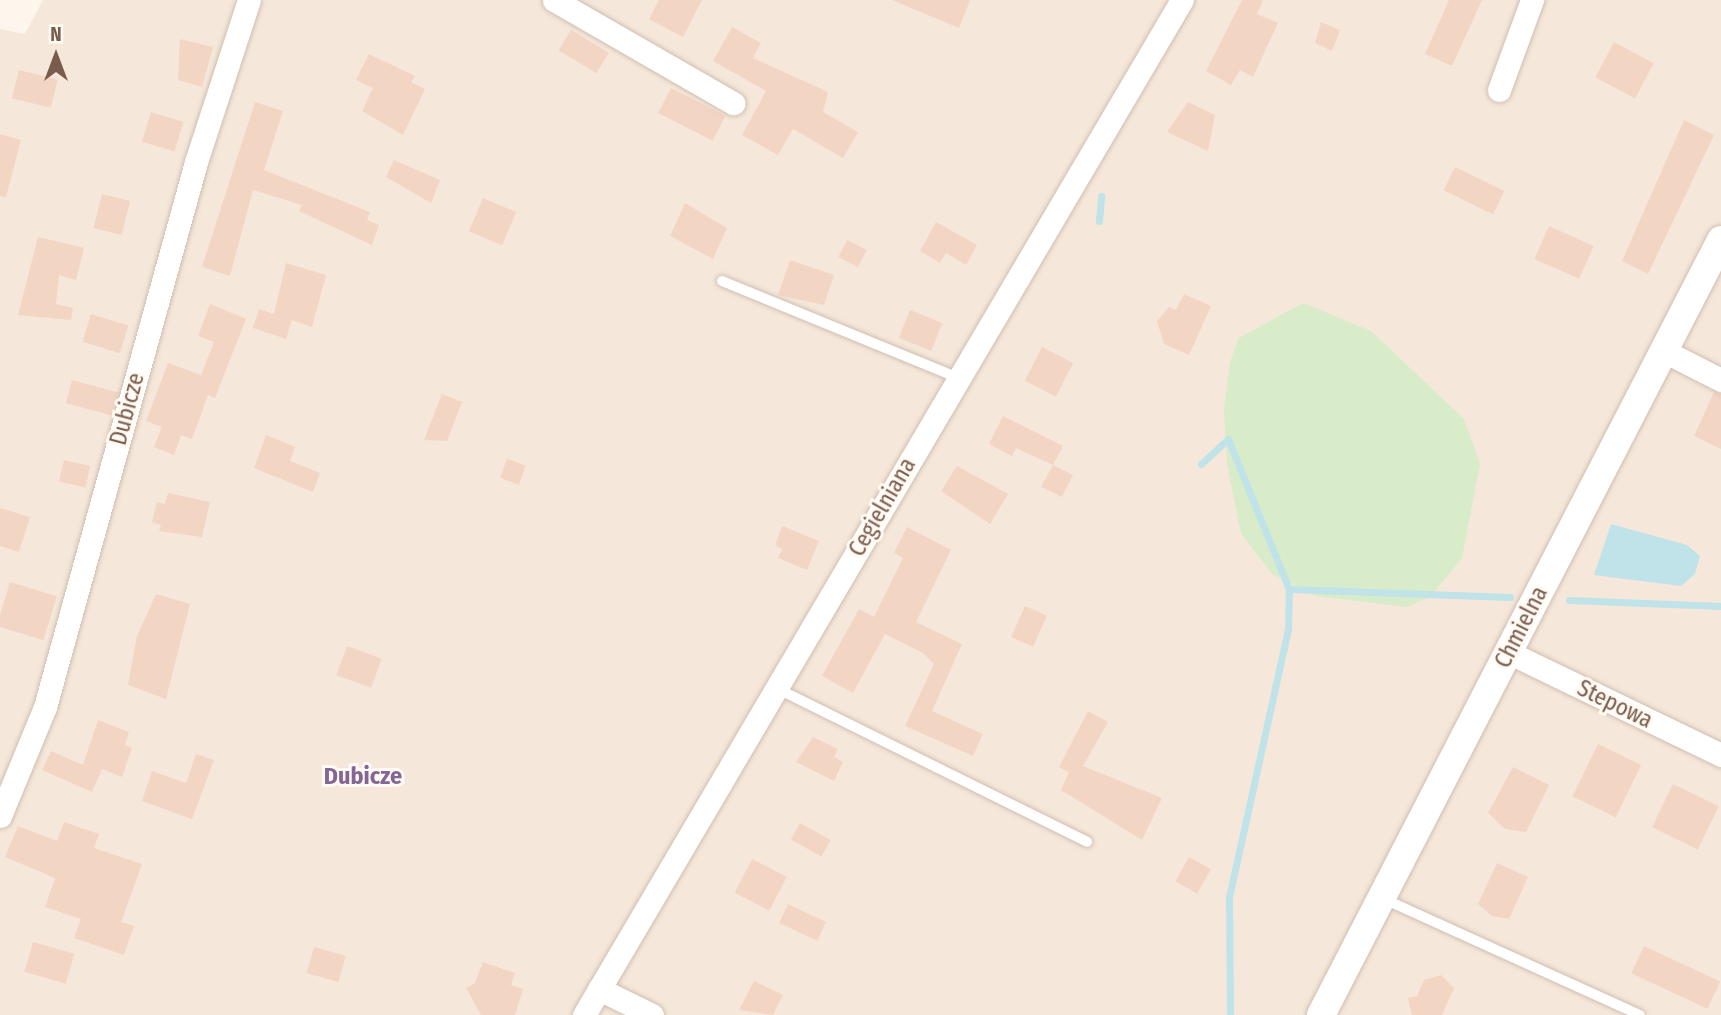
<!DOCTYPE html>
<html>
<head>
<meta charset="utf-8">
<style>
	body { margin:0 }
	#map { position:relative; width:1721px; height:1015px; overflow:hidden; background:#fdf6ec; font-family:"Fira Sans Condensed",sans-serif }
	div>[style] { position:absolute }
	.residential>* { inset:0; background:#f5e8da }
	.green>* { inset:0; background:#d8ecc9 }
	.water>* { inset:0; background:#bfe3e8 }
	.stream>* { height:7px; margin:-3.5px; padding:0 3.5px; transform-origin:3.5px; border-radius:3.5px; background:#bfe3e8 }
	.building>* { inset:0; background:#f3d5c3; transform-origin:0 0 }
	.roads { filter:drop-shadow(0 0 2px #d1beb0) drop-shadow(0 0 2px #d1beb0) }
	.service>* { height:10px; margin:-5px; padding:0 5px; transform-origin:5px; border-radius:5px; background:#fff }
	.minor>* { height:23px; margin:-11.5px; padding:0 11.5px; transform-origin:11.5px; border-radius:11.5px; background:#fff }
	.tertiary>* { height:28px; margin:-14px; padding:0 14px; transform-origin:14px; border-radius:14px; background:#fff }
	span { translate:-50% -50%; white-space:nowrap; text-align:center; line-height:1.15; -webkit-text-stroke:6px #fffaf3; paint-order:stroke }
	.street-label { font-size:23px; color:#7a5c4d }
	.neighbourhood-label { font-size:24px; color:#846695; font-weight:700 }
	.north { position:absolute; left:21px; top:21px; width:70px; height:70px; -webkit-text-stroke:5px #fffaf3; paint-order:stroke; rotate:0deg; font-size:19px; font-weight:700; line-height:28px; text-align:center; color:#7a5c4d }
	.north::after { content:''; display:block; margin:auto; width:24px; height:32px; background:#7a5c4d; clip-path:polygon(50% 0,100% 100%,50% 72%,0 100%) }
</style>
</head>
<body>
<div id="map">
	<div class="residential">
		<div style="clip-path:polygon(43px 0,1721px 0,1721px 1015px,0 1015px,0 29px,25px 34px)"></div>
	</div>
	<div class="green">
		<div style="clip-path:polygon(1303px 303px,1371px 331px,1464px 419px,1480px 464px,1462px 558px,1430px 597px,1407px 607px,1316px 596px,1272px 574px,1241px 533px,1227px 464px,1224px 408px,1230px 362px,1239px 338px)"></div>
	</div>
	<div class="water">
		<div style="clip-path:polygon(1611px 524px,1687px 545px,1700px 556px,1695px 574px,1681px 586px,1594px 575px)"></div>
	</div>
	<div class="stream">
		<div style="left:1099px;top:221px;width:25px;rotate:-85deg"></div>
		<div style="left:1201px;top:464px;width:37px;rotate:-43deg"></div>
		<div style="left:1228px;top:439px;width:162px;rotate:67.9deg"></div>
		<div style="left:1289px;top:589px;width:40px;rotate:91.4deg"></div>
		<div style="left:1288px;top:629px;width:274px;rotate:102.4deg"></div>
		<div style="left:1229px;top:897px;width:118px;rotate:89.5deg"></div>
		<div style="left:1289px;top:589px;width:221px;rotate:2.1deg"></div>
		<div style="left:1569px;top:600px;width:152px;rotate:2.3deg"></div>
	</div>
	<div class="building">
		<div style="clip-path:polygon(659px 0,702px 0,683px 37px,649px 19px)"></div>
		<div style="clip-path:polygon(892px 0,970px 0,959px 28px)"></div>
		<div style="clip-path:polygon(1242px 0,1263px 0,1257px 14px,1278px 23px,1253px 77px,1240px 70px,1231px 85px,1206px 71px)"></div>
		<div style="clip-path:polygon(1449px 0,1482px 0,1452px 66px,1425px 54px)"></div>
		<div style="clip-path:polygon(1321px 22px,1340px 30px,1332px 51px,1315px 43px)"></div>
		<div style="clip-path:polygon(732px 27px,761px 43px,753px 58px,828px 92px,823px 112px,858px 132px,843px 158px,793px 129px,778px 155px,742px 135px,766px 91px,713px 61px)"></div>
		<div style="left:571px;top:30px;width:44px;height:24px;rotate:31deg"></div>
		<div style="clip-path:polygon(180px 39px,213px 47px,202px 87px,178px 80px)"></div>
		<div style="left:1614px;top:42px;width:45px;height:40px;rotate:28deg"></div>
		<div style="clip-path:polygon(369px 54px,415px 76px,411px 82px,425px 89px,403px 135px,362px 111px,373px 88px,356px 80px)"></div>
		<div style="left:19px;top:70px;width:40px;height:29px;rotate:14deg"></div>
		<div style="left:671px;top:88px;width:61px;height:28px;rotate:27deg"></div>
		<div style="clip-path:polygon(255px 102px,283px 111px,264px 170px,370px 212px,367px 220px,379px 225px,372px 245px,299px 211px,302px 205px,253px 190px,230px 276px,202px 267px)"></div>
		<div style="clip-path:polygon(1188px 102px,1215px 115px,1208px 151px,1167px 132px)"></div>
		<div style="left:151px;top:112px;width:34px;height:31px;rotate:17deg"></div>
		<div style="clip-path:polygon(1684px 120px,1714px 135px,1648px 274px,1622px 261px)"></div>
		<div style="clip-path:polygon(0 134px,21px 140px,6px 197px,0 196px)"></div>
		<div style="clip-path:polygon(394px 160px,440px 180px,431px 203px,386px 177px)"></div>
		<div style="left:1455px;top:167px;width:55px;height:26px;rotate:26deg"></div>
		<div style="left:102px;top:194px;width:29px;height:35px;rotate:14deg"></div>
		<div style="left:483px;top:198px;width:36px;height:36px;rotate:23deg"></div>
		<div style="clip-path:polygon(685px 203px,727px 228px,713px 259px,670px 236px)"></div>
		<div style="clip-path:polygon(936px 222px,977px 245px,966px 265px,946px 253px,940px 263px,920px 251px)"></div>
		<div style="left:1549px;top:226px;width:49px;height:36px;rotate:24deg"></div>
		<div style="clip-path:polygon(38px 237px,84px 248px,76px 280px,59px 275px,56px 304px,73px 308px,71px 320px,18px 315px)"></div>
		<div style="left:847px;top:240px;width:22px;height:19px;rotate:27deg"></div>
		<div style="clip-path:polygon(790px 260px,834px 275px,824px 305px,778px 295px)"></div>
		<div style="clip-path:polygon(286px 263px,326px 275px,312px 327px,292px 320px,286px 339px,253px 328px,259px 309px,274px 314px)"></div>
		<div style="clip-path:polygon(1184px 294px,1211px 306px,1189px 355px,1164px 344px,1157px 321px,1169px 307px,1176px 310px)"></div>
		<div style="clip-path:polygon(210px 304px,246px 319px,215px 398px,208px 395px,192px 439px,181px 435px,174px 455px,154px 447px,162px 427px,146px 421px,168px 363px,201px 375px,214px 342px,198px 336px)"></div>
		<div style="left:910px;top:310px;width:35px;height:30px;rotate:22deg"></div>
		<div style="left:91px;top:314px;width:39px;height:29px;rotate:17deg"></div>
		<div style="left:1042px;top:347px;width:35px;height:38px;rotate:27deg"></div>
		<div style="left:72px;top:380px;width:48px;height:24px;rotate:15deg"></div>
		<div style="clip-path:polygon(1714px 392px,1721px 394px,1721px 449px,1694px 436px)"></div>
		<div style="clip-path:polygon(442px 394px,462px 402px,447px 441px,424px 440px)"></div>
		<div style="clip-path:polygon(1003px 416px,1063px 446px,1053px 465px,1073px 475px,1062px 497px,1041px 487px,1053px 465px,1016px 448px,1012px 456px,989px 444px)"></div>
		<div style="clip-path:polygon(266px 435px,295px 447px,290px 461px,320px 473px,313px 492px,254px 468px)"></div>
		<div style="left:507px;top:459px;width:20px;height:20px;rotate:20deg"></div>
		<div style="left:64px;top:460px;width:27px;height:22px;rotate:13deg"></div>
		<div style="clip-path:polygon(957px 466px,1008px 494px,990px 524px,941px 491px)"></div>
		<div style="clip-path:polygon(168px 493px,210px 502px,202px 537px,159px 531px,161px 525px,152px 522px,157px 502px,165px 504px)"></div>
		<div style="clip-path:polygon(0 508px,30px 517px,19px 552px,0 546px)"></div>
		<div style="clip-path:polygon(782px 526px,819px 541px,807px 570px,778px 558px,782px 549px,775px 545px)"></div>
		<div style="clip-path:polygon(907px 527px,951px 550px,916px 622px,962px 644px,932px 711px,983px 734px,973px 756px,905px 726px,934px 664px,923px 653px,885px 634px,853px 693px,822px 676px,859px 609px,874px 617px,903px 558px,894px 553px)"></div>
		<div style="left:10px;top:582px;width:49px;height:46px;rotate:17deg"></div>
		<div style="clip-path:polygon(156px 594px,190px 604px,166px 699px,128px 685px,137px 636px)"></div>
		<div style="left:1025px;top:606px;width:24px;height:34px;rotate:24deg"></div>
		<div style="left:347px;top:646px;width:37px;height:31px;rotate:20deg"></div>
		<div style="clip-path:polygon(1088px 711px,1108px 722px,1083px 766px,1162px 798px,1142px 840px,1061px 790px,1069px 772px,1059px 767px)"></div>
		<div style="clip-path:polygon(98px 720px,129px 732px,125px 745px,132px 748px,122px 777px,102px 769px,92px 792px,42px 770px,51px 751px,83px 765px)"></div>
		<div style="clip-path:polygon(813px 737px,838px 749px,834px 757px,843px 762px,834px 781px,796px 762px)"></div>
		<div style="left:1598px;top:744px;width:48px;height:58px;rotate:26deg"></div>
		<div style="clip-path:polygon(196px 754px,214px 760px,192px 819px,142px 801px,152px 771px,186px 783px)"></div>
		<div style="clip-path:polygon(1513px 767px,1549px 785px,1526px 832px,1505px 829px,1488px 813px)"></div>
		<div style="left:1673px;top:784px;width:51px;height:48px;rotate:26deg"></div>
		<div style="clip-path:polygon(64px 822px,99px 834px,94px 848px,142px 864px,121px 922px,134px 926px,124px 955px,74px 938px,81px 919px,45px 907px,55px 878px,5px 857px,18px 826px,57px 841px)"></div>
		<div style="left:800px;top:823px;width:35px;height:19px;rotate:29deg"></div>
		<div style="left:1189px;top:857px;width:25px;height:28px;rotate:29deg"></div>
		<div style="left:752px;top:859px;width:39px;height:38px;rotate:27deg"></div>
		<div style="clip-path:polygon(1497px 863px,1528px 877px,1509px 919px,1492px 916px,1478px 904px)"></div>
		<div style="left:788px;top:904px;width:42px;height:21px;rotate:25deg"></div>
		<div style="left:33px;top:942px;width:43px;height:31px;rotate:16deg"></div>
		<div style="left:1644px;top:946px;width:84px;height:30px;rotate:25deg"></div>
		<div style="left:314px;top:947px;width:33px;height:27px;rotate:16deg"></div>
		<div style="clip-path:polygon(483px 962px,515px 973px,511px 985px,523px 989px,515px 1015px,481px 1015px,466px 988px,475px 983px)"></div>
		<div style="clip-path:polygon(1441px 975px,1454px 988px,1442px 1015px,1412px 1015px,1408px 998px,1417px 996px,1424px 980px)"></div>
		<div style="clip-path:polygon(754px 981px,783px 995px,773px 1015px,739px 1010px)"></div>
	</div>
	<div class="roads">
		<div class="service">
			<div style="left:722px;top:281px;width:255px;rotate:22.3deg"></div>
			<div style="left:776px;top:688px;width:347px;rotate:26.3deg"></div>
			<div style="left:1382px;top:898px;width:283px;rotate:24.4deg"></div>
		</div>
		<div class="minor">
			<div style="left:554px;top:0;width:207px;rotate:29.9deg"></div>
			<div style="left:1499px;top:90px;width:96px;rotate:-69.9deg"></div>
			<div style="left:1664px;top:351px;width:64px;rotate:27deg"></div>
			<div style="left:1508px;top:652px;width:237px;rotate:25.8deg"></div>
			<div style="left:0;top:816px;width:118px;rotate:-67.6deg"></div>
			<div style="left:45px;top:707px;width:566px;rotate:-74.51deg"></div>
			<div style="left:196px;top:162px;width:170px;rotate:-71.9deg"></div>
			<div style="left:599px;top:989px;width:59px;rotate:26.1deg"></div>
			<div style="left:584px;top:1015px;width:1178px;rotate:-59.5deg"></div>
		</div>
		<div class="tertiary">
			<div style="left:1321px;top:1015px;width:872px;rotate:-62.7deg"></div>
		</div>
	</div>
	<div class="street-label">
		<span style="left:127px;top:409px;rotate:-75deg">Dubicze</span>
		<span style="left:882px;top:507px;rotate:-60deg">Cegielniana</span>
		<span style="left:1521px;top:627px;rotate:-63deg">Chmielna</span>
		<span style="left:1615px;top:704px;rotate:26deg">Stepowa</span>
	</div>
	<div class="neighbourhood-label">
		<span style="left:363px;top:777px">Dubicze</span>
	</div>
	<div class="north">N</div>
</div>
</body>
</html>
